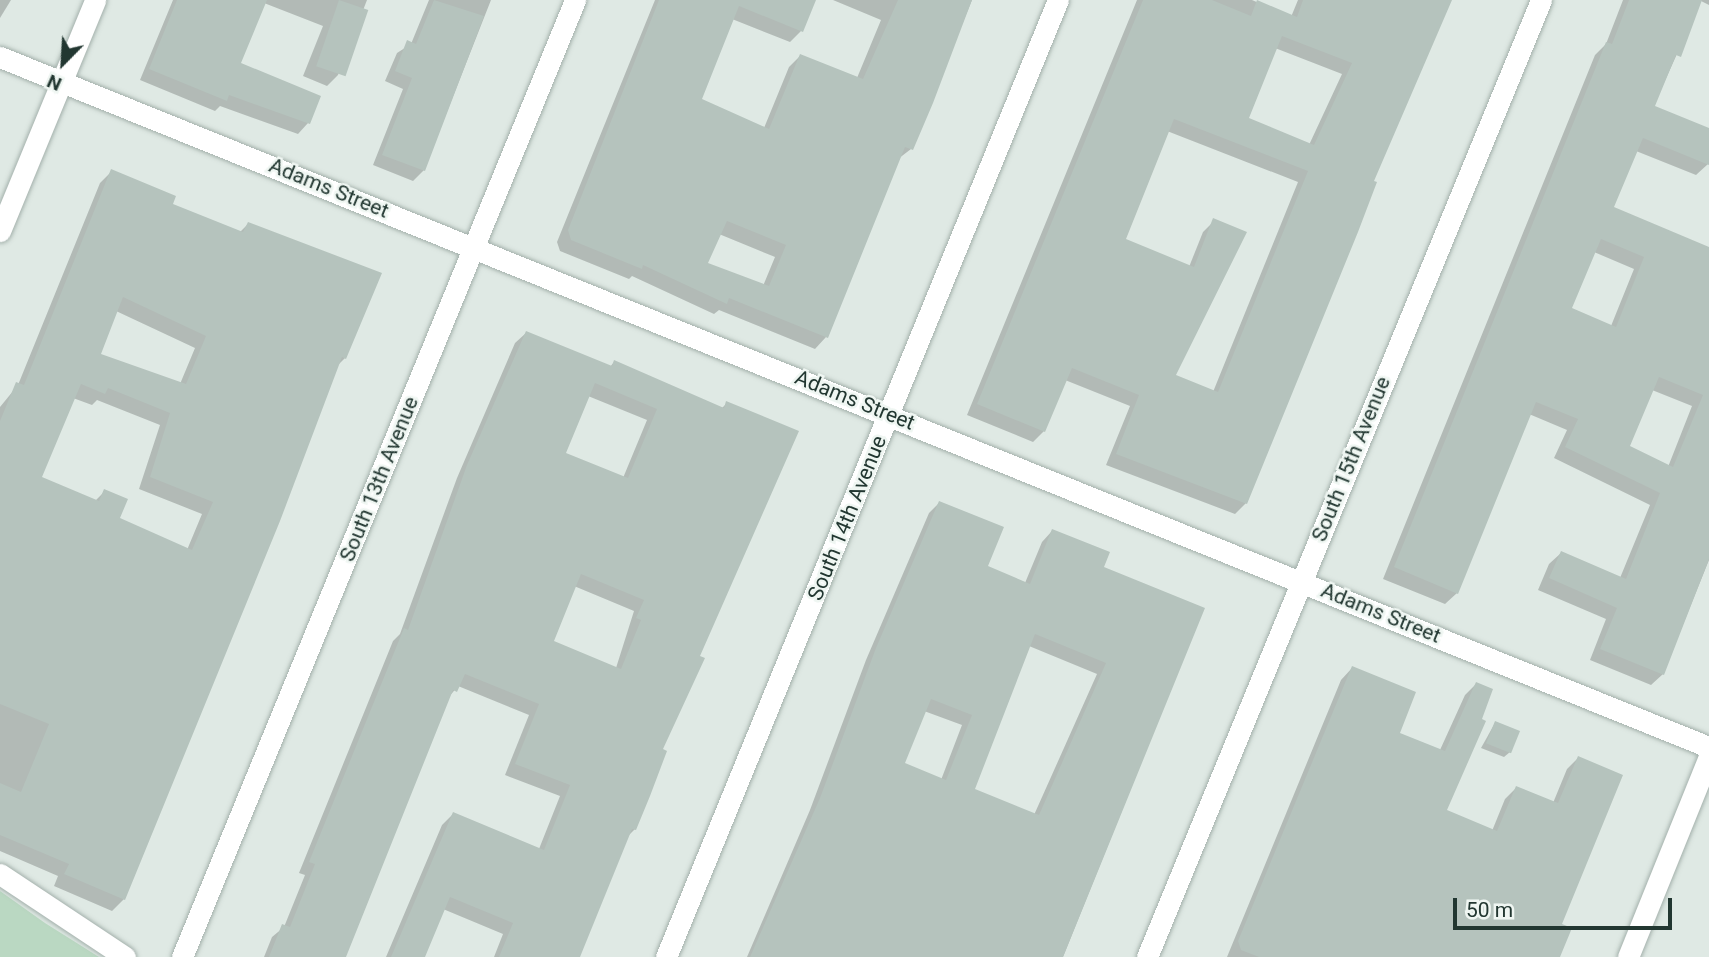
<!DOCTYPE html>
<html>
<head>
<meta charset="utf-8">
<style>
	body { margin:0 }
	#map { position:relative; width:1709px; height:957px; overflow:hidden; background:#dfe9e4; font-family:Roboto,sans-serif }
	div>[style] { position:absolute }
	.green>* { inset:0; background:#bad8c2 }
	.shadow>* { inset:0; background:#0003 }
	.building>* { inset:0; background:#b5c3bd; transform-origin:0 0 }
	.roads { filter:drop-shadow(0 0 2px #a3b0ab) drop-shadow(0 0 2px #a3b0ab) }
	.minor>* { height:21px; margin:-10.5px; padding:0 10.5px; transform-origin:10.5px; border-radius:10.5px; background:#fff }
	span { translate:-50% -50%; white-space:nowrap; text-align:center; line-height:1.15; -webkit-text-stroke:5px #eff6f2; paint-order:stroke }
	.street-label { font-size:21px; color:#223731 }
	.north { position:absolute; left:28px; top:28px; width:70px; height:70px; -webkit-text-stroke:5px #eff6f2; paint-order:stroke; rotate:204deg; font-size:19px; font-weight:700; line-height:28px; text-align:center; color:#223731 }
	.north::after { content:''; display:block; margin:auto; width:24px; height:32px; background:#223731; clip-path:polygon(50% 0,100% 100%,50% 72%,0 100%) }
	.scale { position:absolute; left:1453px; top:898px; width:219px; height:32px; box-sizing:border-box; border:4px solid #223731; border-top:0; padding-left:9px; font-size:21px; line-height:24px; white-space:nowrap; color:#223731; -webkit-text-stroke:5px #eff6f2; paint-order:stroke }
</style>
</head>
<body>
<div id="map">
	<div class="green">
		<div style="clip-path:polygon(0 891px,45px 923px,99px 957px,0 957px)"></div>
	</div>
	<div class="shadow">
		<div style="clip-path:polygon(0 0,11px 0,0 18px)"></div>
		<div style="clip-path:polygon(173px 0,367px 0,338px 75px,327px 86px,303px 76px,323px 26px,264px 3px,239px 64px,308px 123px,298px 134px,220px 106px,215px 111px,140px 80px)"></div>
		<div style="clip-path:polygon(429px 0,491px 0,424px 170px,413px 181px,373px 165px,403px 89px,385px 81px,397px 53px,411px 44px)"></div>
		<div style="clip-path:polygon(evenodd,655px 0,814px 0,801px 31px,790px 42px,732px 19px,700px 100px,764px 128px,789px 67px,800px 56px,857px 78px,881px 20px,833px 0,972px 0,911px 149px,898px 159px,826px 337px,815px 349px,719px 310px,714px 314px,632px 276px,629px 279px,560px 251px,557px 242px,655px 0,719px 234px,775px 257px,763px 286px,705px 264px,719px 234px)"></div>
		<div style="clip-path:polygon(evenodd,1137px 0,1252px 0,1291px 17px,1298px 0,1449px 0,1371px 182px,1246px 503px,1235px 514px,1106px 465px,1130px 406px,1065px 380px,1044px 431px,1033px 442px,967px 415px,1137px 0,1275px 48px,1342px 74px,1309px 145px,1246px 119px,1275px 48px,1137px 0,1167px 131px,1298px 182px,1213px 392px,1174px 376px,1214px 221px,1203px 232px,1189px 267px,1123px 240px,1167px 131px)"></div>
		<div style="clip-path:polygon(evenodd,1623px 0,1709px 0,1709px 5px,1701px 1px,1653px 107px,1709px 130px,1708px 164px,1696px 175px,1636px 151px,1612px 208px,1709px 248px,1709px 560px,1663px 674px,1651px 685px,1590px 660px,1606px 619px,1538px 590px,1549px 564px,1561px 553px,1620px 578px,1650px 505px,1554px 458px,1567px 430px,1529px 414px,1457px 593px,1445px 604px,1383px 579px,1595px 55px,1606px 44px,1623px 0,1594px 252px,1634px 269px,1611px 326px,1570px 309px,1594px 252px,1623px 0,1652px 390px,1692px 406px,1668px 467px,1628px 447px,1652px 390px)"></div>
		<div style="clip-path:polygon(evenodd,112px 171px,170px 205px,239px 233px,248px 224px,345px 358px,336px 367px,124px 899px,112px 911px,54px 886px,58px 876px,0 851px,0 407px,18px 385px,100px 183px,112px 171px,116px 311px,195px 348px,180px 384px,98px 355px,116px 311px,112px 171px,73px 398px,92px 405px,97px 400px,160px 425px,139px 489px,202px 514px,187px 550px,117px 519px,105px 491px,95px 501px,39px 478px,73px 398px)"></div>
		<div style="clip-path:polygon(evenodd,526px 333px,610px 367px,614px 362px,721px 409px,727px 403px,741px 552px,661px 750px,635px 829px,626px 838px,577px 957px,494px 957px,503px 934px,443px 909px,423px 957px,386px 957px,442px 825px,453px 814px,539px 849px,560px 796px,505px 775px,529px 715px,458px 686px,448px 698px,343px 957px,264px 957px,272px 937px,284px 927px,305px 875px,299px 873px,393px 641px,400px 634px,457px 478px,515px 343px,526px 333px,588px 396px,647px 420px,623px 478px,564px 454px,588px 396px,526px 333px,574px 586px,634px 611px,616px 668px,552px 642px,574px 586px)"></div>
		<div style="clip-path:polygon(evenodd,939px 503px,986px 567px,1025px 583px,1042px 542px,1052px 531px,1102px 568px,1203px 609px,1063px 957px,747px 957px,810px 810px,866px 660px,929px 513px,939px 503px,1029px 646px,1097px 674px,1034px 815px,973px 790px,1029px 646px,939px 503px,924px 711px,962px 725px,941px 780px,903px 764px,924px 711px)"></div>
		<div style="clip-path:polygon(1352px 668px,1397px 734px,1440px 750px,1465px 695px,1476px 684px,1444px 811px,1492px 831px,1505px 799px,1516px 788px,1553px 803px,1567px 769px,1578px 758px,1558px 957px,1227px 957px,1341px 680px)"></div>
		<div style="clip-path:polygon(1495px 723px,1510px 752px,1504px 757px,1481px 748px)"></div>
	</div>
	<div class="building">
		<div style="clip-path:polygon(177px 0,267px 0,241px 63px,321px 96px,310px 124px,229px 95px,227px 101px,149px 69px)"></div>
		<div style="left:339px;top:0;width:31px;height:70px;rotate:19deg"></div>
		<div style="clip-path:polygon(434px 0,484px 16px,425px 171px,382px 155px,412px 78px,395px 71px,407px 40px,416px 44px)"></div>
		<div style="clip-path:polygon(evenodd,659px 0,816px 0,803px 32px,739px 6px,702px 99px,769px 129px,800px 54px,863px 79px,898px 0,972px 0,933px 103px,913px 150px,905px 147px,828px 338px,729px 298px,727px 304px,643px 265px,642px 269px,571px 240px,568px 230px,659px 0,727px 221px,786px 245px,769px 286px,708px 263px,727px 221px)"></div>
		<div style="clip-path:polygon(evenodd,1143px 0,1212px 0,1251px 16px,1257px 0,1297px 17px,1303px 0,1452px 0,1374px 181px,1377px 182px,1358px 232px,1247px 504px,1116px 454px,1139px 395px,1072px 368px,1045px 432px,977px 404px,1143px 0,1282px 36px,1352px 63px,1314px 145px,1249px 118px,1282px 36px,1143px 0,1174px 119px,1308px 171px,1218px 392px,1176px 375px,1247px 232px,1213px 218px,1194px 267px,1126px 239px,1174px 119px)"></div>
		<div style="clip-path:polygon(evenodd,1629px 0,1702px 0,1681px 57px,1676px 55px,1655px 106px,1709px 128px,1709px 165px,1643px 138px,1614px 207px,1709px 247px,1709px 559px,1664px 675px,1600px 649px,1617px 608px,1549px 578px,1561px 551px,1626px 579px,1660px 493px,1565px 447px,1578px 419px,1536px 402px,1458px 594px,1394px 567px,1606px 42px,1612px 44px,1629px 0,1601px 239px,1644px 257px,1616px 327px,1572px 308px,1601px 239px,1629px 0,1659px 377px,1703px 395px,1673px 467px,1630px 446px,1659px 377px)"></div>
		<div style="clip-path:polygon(evenodd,111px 169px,176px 196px,173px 204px,243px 232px,248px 222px,382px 273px,346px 359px,342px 357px,280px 521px,125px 900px,64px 874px,69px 864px,0 835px,0 783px,21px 792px,49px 724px,0 704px,0 421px,16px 382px,24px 385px,111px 169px,123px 297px,206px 336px,186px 384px,101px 354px,123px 297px,111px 169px,81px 384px,105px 394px,108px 388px,170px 413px,150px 477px,213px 502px,192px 550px,120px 518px,128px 499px,104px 489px,99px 501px,42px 477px,81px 384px)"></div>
		<div style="clip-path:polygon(evenodd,526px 331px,612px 366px,614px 360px,724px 408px,726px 401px,799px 431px,700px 656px,705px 658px,663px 749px,667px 751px,650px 796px,636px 830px,632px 829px,580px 957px,499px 957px,513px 923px,450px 897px,425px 957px,391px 957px,453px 812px,544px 850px,570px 785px,515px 764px,539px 704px,465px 674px,457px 692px,453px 690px,346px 957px,269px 957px,282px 924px,290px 927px,315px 864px,309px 862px,404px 628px,408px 630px,467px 465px,526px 331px,595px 383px,657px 409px,628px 478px,566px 453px,595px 383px,526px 331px,581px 574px,644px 600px,636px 618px,641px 620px,621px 669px,554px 641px,581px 574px)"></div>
		<div style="clip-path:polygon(evenodd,939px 501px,1004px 527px,988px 566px,1030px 584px,1052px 529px,1110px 552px,1104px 567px,1205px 608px,1063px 957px,750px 957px,820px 798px,876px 648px,939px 501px,1035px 634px,1106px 663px,1039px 815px,975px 789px,1035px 634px,939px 501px,931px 699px,972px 715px,946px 780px,905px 763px,931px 699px)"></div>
		<div style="clip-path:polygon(1352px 666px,1416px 692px,1400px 733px,1445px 751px,1476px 682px,1493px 689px,1482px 719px,1486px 721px,1447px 810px,1497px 831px,1516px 786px,1558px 803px,1578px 756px,1623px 775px,1562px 924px,1572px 928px,1560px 957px,1259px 957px,1241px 950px,1238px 941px)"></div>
		<div style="left:1495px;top:721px;width:27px;height:24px;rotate:22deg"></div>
	</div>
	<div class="roads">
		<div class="minor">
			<div style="left:0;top:57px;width:1843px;rotate:21.99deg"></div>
			<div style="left:0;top:231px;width:250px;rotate:-67.6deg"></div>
			<div style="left:0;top:874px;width:150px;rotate:33.6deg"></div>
			<div style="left:182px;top:957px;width:1035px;rotate:-67.67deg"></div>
			<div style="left:666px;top:957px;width:1034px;rotate:-67.73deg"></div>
			<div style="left:1147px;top:957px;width:1035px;rotate:-67.62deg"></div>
			<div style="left:1628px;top:957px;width:216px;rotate:-68deg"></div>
		</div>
	</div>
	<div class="street-label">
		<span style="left:329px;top:188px;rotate:22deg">Adams Street</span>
		<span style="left:855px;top:400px;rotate:22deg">Adams Street</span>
		<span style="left:1351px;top:459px;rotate:-68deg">South 15th Avenue</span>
		<span style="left:379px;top:479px;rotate:-68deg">South 13th Avenue</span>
		<span style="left:847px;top:518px;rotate:-68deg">South 14th Avenue</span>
		<span style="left:1381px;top:613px;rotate:22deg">Adams Street</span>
	</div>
	<div class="north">N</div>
	<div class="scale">50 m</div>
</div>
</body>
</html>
